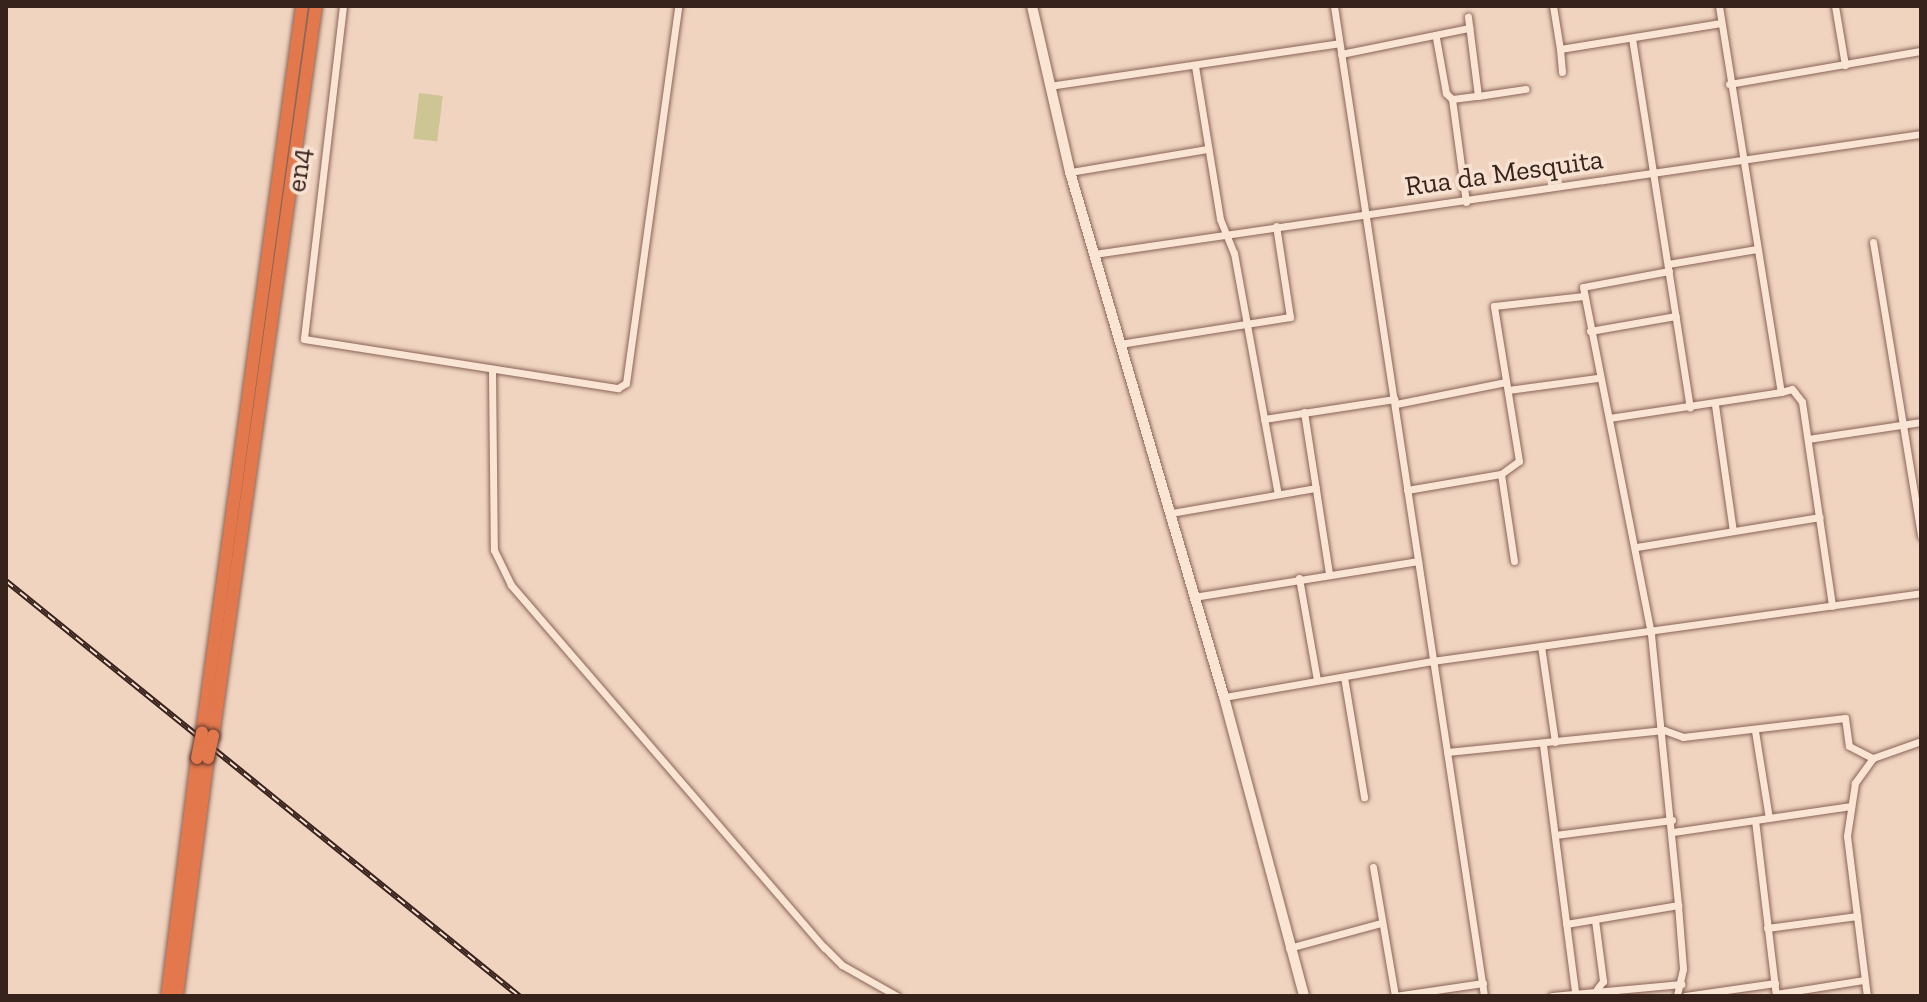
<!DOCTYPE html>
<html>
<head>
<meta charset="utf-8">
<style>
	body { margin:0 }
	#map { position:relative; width:1927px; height:1002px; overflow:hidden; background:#f0d4c0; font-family:"Zilla Slab",serif }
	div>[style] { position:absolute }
	.green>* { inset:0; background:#cec594; transform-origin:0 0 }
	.roads { filter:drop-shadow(0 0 2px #896457) drop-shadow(0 0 2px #896457) }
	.street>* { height:7px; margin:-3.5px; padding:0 3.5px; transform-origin:3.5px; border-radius:3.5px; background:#fae4d3 }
	.secondary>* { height:10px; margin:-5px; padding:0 5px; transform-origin:5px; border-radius:5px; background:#fae4d3 }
	.highway>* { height:12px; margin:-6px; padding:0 6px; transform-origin:6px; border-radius:6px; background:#e3784c }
	.rail>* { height:6px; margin-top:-3px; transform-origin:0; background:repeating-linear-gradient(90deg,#f7e1d0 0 9px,#38221c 0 18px); box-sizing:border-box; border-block:2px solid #38221c }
	.bridges { filter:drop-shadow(0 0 2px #57342c) drop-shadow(0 0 2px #57342c) }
	.highway-bridge>* { height:12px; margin:-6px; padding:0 6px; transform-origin:6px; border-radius:6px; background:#e3784c }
	span { translate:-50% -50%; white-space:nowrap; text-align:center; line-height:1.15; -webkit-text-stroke:7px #f7e1d0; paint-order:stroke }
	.street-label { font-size:28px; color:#38221c }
	.frame { position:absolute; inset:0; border:8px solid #38221c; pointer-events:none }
</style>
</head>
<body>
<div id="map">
	<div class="green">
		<div style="left:419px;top:93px;width:24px;height:46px;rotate:7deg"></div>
	</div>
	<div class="roads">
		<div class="street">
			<div style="left:343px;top:6px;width:335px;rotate:96.7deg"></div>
			<div style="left:304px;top:339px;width:318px;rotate:8.9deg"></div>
			<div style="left:618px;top:388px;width:9px;rotate:-32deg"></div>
			<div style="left:626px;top:383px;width:381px;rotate:-82.1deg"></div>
			<div style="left:1334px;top:6px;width:1001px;rotate:81.38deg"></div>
			<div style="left:1553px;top:6px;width:44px;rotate:80.8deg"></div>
			<div style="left:1560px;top:49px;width:163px;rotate:-9.2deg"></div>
			<div style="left:1719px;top:6px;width:391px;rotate:80.9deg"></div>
			<div style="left:1781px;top:392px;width:11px;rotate:-15deg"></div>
			<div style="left:1792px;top:389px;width:16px;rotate:52deg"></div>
			<div style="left:1802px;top:402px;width:206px;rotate:81.6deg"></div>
			<div style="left:1835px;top:6px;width:60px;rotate:80.4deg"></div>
			<div style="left:1436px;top:38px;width:56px;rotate:79.7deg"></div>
			<div style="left:1446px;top:93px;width:8px;rotate:45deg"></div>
			<div style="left:1452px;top:99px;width:104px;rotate:82.3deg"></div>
			<div style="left:1632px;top:38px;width:374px;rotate:81.1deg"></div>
			<div style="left:1560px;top:49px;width:23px;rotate:85deg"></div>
			<div style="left:1341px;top:54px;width:131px;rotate:-11.5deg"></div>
			<div style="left:1195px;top:66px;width:155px;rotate:80.7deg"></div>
			<div style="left:1220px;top:219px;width:37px;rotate:68deg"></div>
			<div style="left:1234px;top:253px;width:245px;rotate:79.7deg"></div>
			<div style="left:1729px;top:84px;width:195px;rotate:-9.8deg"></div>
			<div style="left:1049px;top:86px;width:293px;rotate:-8.4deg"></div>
			<div style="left:1478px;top:96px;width:48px;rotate:-8.5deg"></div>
			<div style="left:1452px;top:99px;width:26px;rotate:-7deg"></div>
			<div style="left:1478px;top:96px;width:80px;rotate:-97.2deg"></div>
			<div style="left:1070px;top:172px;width:140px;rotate:-9.5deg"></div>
			<div style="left:1873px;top:242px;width:298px;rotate:80.7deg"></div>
			<div style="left:1094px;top:254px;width:836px;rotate:-8.26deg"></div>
			<div style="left:1668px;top:264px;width:90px;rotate:-9.6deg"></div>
			<div style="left:1669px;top:271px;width:87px;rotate:169.5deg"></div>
			<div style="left:1583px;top:287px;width:354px;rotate:78.9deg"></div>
			<div style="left:1651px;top:634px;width:272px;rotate:84.3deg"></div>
			<div style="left:1678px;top:905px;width:64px;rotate:85.5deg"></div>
			<div style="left:1683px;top:969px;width:28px;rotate:103deg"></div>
			<div style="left:1590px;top:331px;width:87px;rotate:-9.9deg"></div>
			<div style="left:1120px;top:344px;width:172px;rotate:-9deg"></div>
			<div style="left:1290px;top:317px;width:92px;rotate:-98.7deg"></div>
			<div style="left:492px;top:371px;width:179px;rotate:89.4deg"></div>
			<div style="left:494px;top:550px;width:39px;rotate:64deg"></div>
			<div style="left:511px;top:585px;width:479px;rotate:49.2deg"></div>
			<div style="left:824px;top:947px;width:25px;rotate:45deg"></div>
			<div style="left:842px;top:965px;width:63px;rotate:29.4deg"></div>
			<div style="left:1508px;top:390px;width:90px;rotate:-7.7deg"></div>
			<div style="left:1396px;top:404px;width:112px;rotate:-11.3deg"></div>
			<div style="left:1715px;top:405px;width:127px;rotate:81.9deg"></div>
			<div style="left:1304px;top:412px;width:164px;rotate:81.2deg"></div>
			<div style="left:1609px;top:418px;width:174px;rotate:-8.6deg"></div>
			<div style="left:1264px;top:419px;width:132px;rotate:-8.7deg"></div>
			<div style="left:1808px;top:439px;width:114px;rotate:-8.6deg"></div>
			<div style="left:1501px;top:474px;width:88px;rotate:81.5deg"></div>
			<div style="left:1407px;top:490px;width:95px;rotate:-9.7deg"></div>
			<div style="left:1501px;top:474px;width:22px;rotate:-36deg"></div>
			<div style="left:1519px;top:461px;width:157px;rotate:-99.2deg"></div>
			<div style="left:1494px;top:306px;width:90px;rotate:-6.4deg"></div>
			<div style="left:1171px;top:513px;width:147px;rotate:-9.8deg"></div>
			<div style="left:1637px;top:547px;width:185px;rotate:-9.3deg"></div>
			<div style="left:1299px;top:578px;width:104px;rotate:80deg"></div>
			<div style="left:1194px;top:597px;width:227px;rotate:-9.1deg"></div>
			<div style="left:1541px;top:646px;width:97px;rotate:81.7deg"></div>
			<div style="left:1344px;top:677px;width:122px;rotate:80.5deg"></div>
			<div style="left:1224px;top:697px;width:211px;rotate:-9.8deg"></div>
			<div style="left:1432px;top:661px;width:494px;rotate:-7.9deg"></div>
			<div style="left:1755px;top:731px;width:88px;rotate:80.9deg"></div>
			<div style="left:1543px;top:745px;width:250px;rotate:82.6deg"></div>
			<div style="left:1447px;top:752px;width:218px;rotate:-5.8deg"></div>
			<div style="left:1664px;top:730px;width:20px;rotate:20deg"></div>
			<div style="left:1683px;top:737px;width:163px;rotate:-6.7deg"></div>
			<div style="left:1845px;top:718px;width:28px;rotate:82deg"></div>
			<div style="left:1849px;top:746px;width:27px;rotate:27deg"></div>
			<div style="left:1873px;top:758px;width:31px;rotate:126deg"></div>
			<div style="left:1855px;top:783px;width:54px;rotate:98.6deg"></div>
			<div style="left:1847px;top:836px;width:161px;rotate:82.9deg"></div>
			<div style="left:1873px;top:758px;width:51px;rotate:-19.5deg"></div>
			<div style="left:1755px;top:820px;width:177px;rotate:83.2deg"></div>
			<div style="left:1673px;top:832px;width:180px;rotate:-8.3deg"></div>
			<div style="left:1555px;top:835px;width:118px;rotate:-7.3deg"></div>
			<div style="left:1373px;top:867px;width:131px;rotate:80.3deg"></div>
			<div style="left:1395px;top:996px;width:89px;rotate:-8.4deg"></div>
			<div style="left:1595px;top:920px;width:62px;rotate:82.5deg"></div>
			<div style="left:1603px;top:981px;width:10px;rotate:127deg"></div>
			<div style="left:1566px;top:924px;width:114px;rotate:-9.6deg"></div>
			<div style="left:1767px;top:928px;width:91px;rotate:-7.6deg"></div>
			<div style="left:1289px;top:948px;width:95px;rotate:-15.2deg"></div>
			<div style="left:1776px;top:994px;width:88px;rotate:-9.1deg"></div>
			<div style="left:1552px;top:996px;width:130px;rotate:-5.3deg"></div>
			<div style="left:1685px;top:996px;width:91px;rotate:-8.2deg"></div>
		</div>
		<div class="secondary">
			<div style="left:1032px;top:6px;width:170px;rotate:77.1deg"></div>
			<div style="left:1070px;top:172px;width:547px;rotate:73.65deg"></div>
			<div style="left:1224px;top:697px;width:310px;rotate:75deg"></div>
		</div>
		<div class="highway">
			<div style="left:202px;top:732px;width:733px;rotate:-82.16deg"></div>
			<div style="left:213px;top:736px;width:737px;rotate:-81.97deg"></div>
			<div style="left:167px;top:996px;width:240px;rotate:-82.8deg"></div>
			<div style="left:177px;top:996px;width:240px;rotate:-82.6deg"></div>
		</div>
	</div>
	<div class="rail">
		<div style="left:6px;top:581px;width:660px;rotate:38.97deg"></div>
	</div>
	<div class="bridges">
		<div class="highway-bridge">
			<div style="left:197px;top:758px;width:26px;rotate:-79deg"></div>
			<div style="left:208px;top:758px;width:23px;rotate:-77deg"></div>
		</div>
	</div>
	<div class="street-label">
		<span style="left:299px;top:170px;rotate:-82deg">en4</span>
		<span style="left:1504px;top:173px;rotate:-8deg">Rua da Mesquita</span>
	</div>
	<div class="frame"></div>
</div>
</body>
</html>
